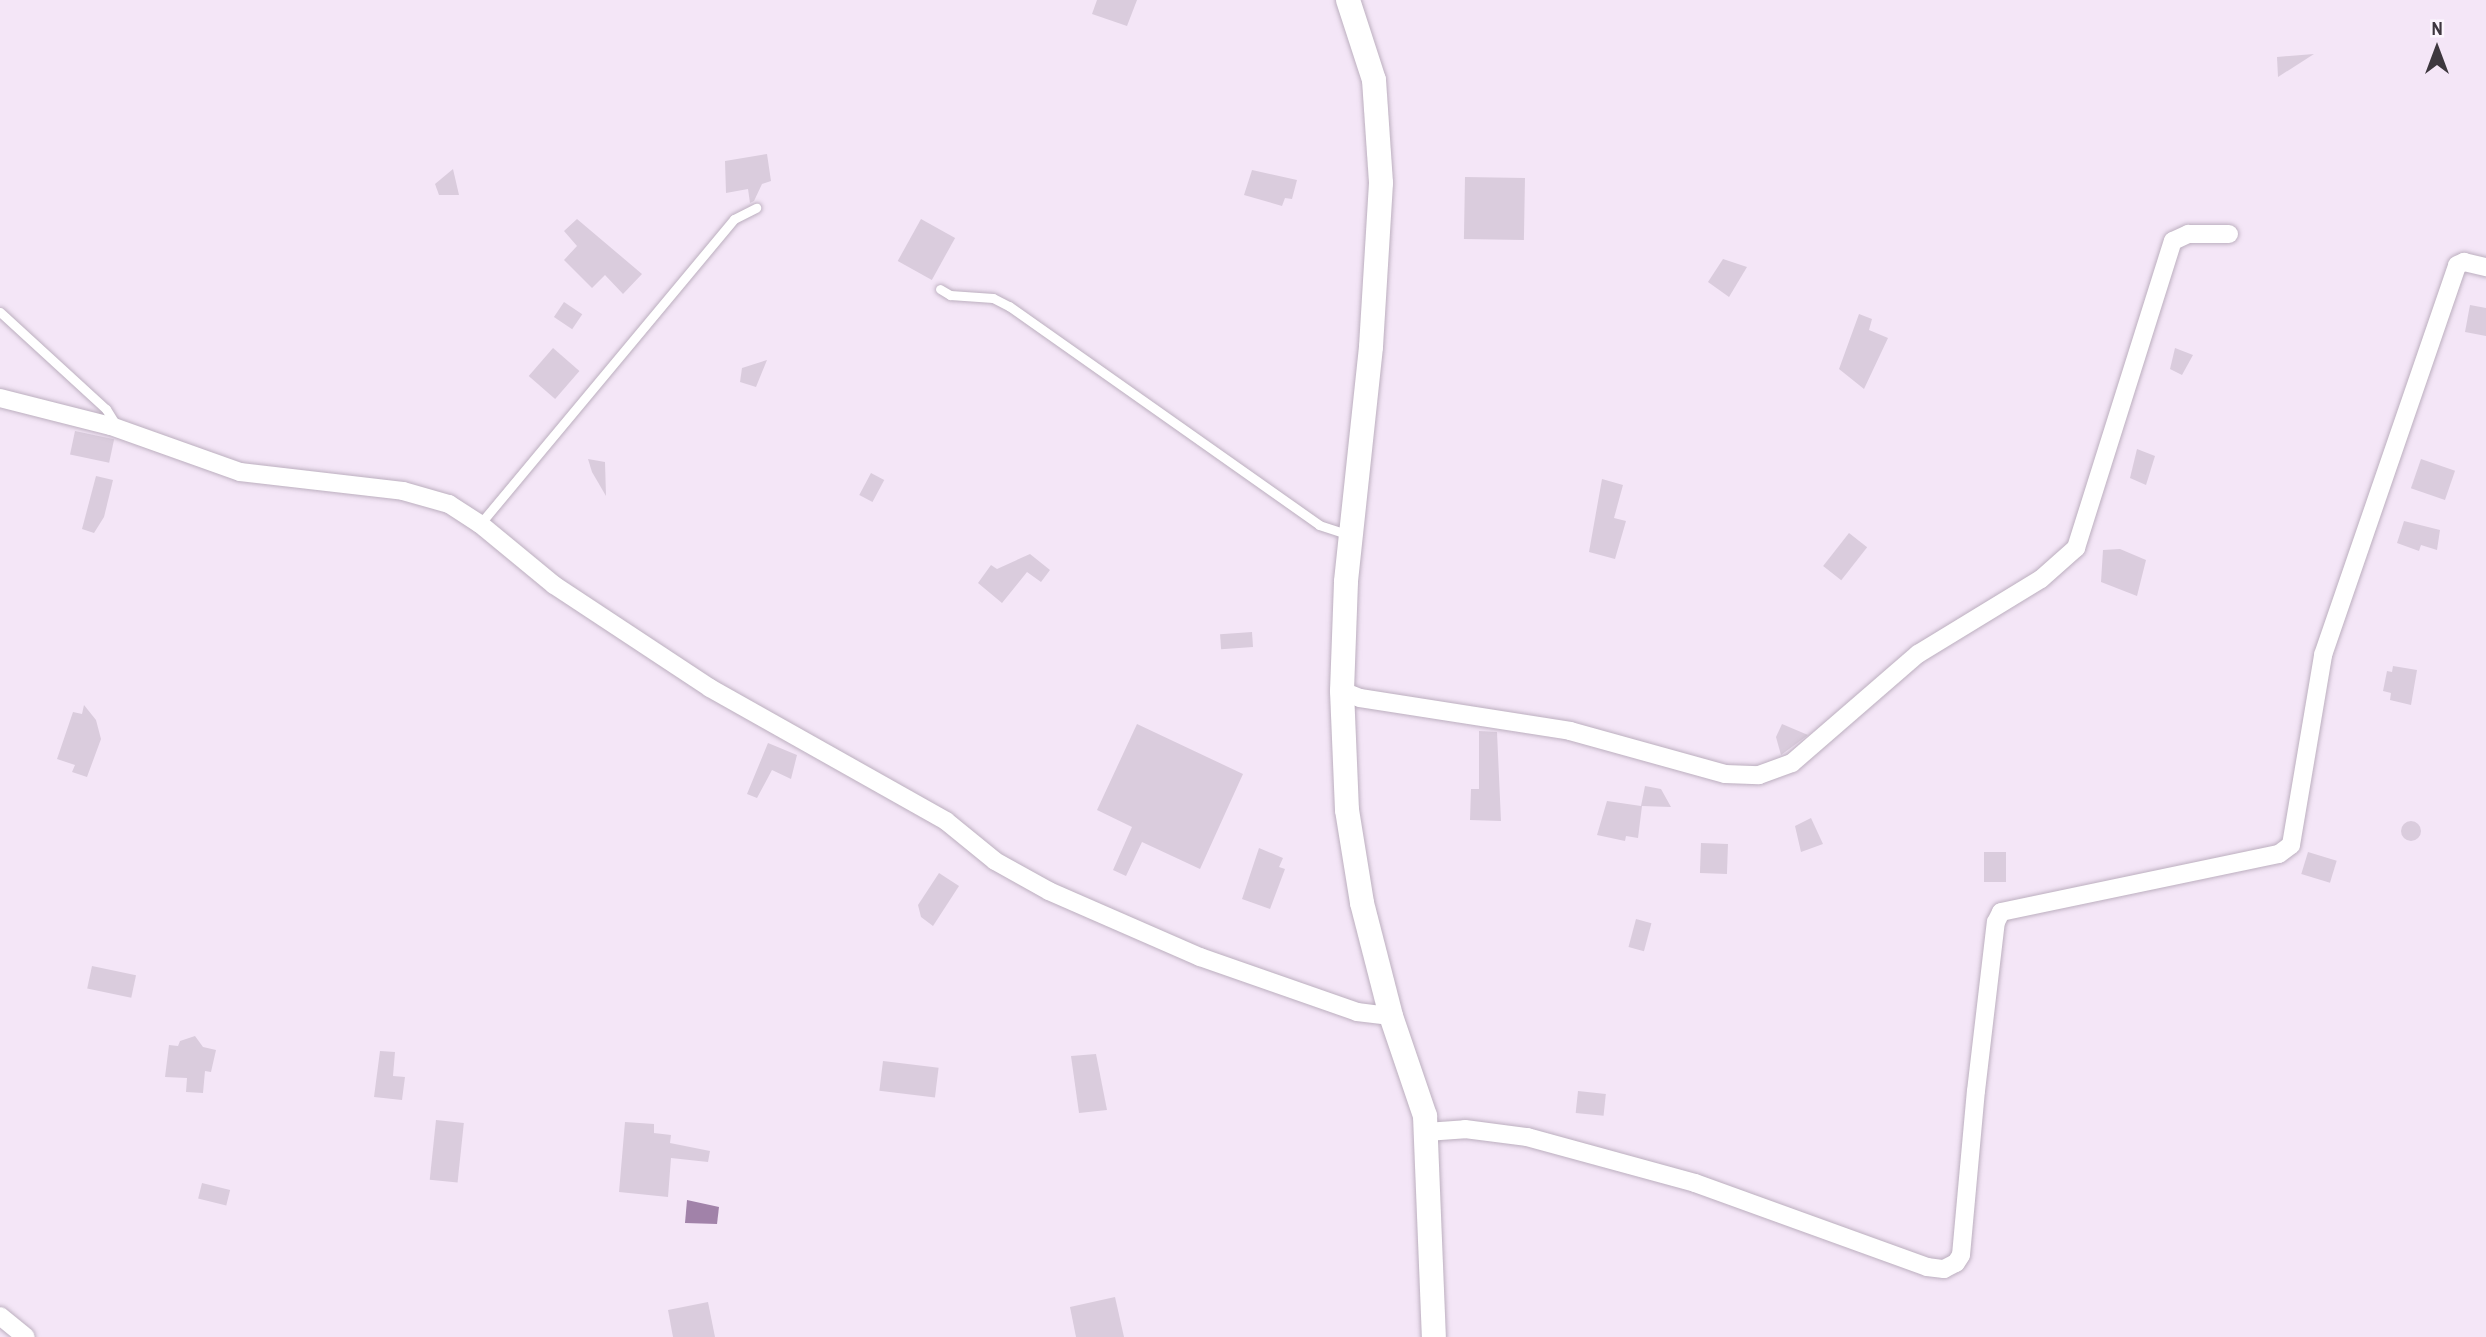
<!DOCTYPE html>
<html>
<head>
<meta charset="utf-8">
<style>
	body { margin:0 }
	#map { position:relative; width:2486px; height:1337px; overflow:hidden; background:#f4e6f7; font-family:"Archivo Narrow",sans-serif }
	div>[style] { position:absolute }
	.water>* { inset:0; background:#a182a9 }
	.building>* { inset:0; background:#daccdd; transform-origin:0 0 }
	.round { border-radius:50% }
	.roads { filter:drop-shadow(0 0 2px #bcafbf) drop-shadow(0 0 2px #bcafbf) }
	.lane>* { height:9px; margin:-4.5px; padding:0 4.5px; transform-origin:4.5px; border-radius:4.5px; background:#fff }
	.street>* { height:18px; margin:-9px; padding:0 9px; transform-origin:9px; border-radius:9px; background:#fff }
	.secondary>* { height:24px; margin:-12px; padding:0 12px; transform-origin:12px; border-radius:12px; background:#fff }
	span { translate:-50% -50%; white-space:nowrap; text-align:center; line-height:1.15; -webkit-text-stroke:7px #fcf6fd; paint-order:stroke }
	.north { position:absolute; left:2402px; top:14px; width:70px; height:70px; -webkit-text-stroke:5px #fcf6fd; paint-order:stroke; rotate:0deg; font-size:19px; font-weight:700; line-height:28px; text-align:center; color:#3d373e }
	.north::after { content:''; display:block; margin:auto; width:24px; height:32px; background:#3d373e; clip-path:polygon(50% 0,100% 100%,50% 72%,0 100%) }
</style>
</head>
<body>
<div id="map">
	<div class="water">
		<div style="clip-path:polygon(687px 1200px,719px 1207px,717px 1224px,685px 1223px)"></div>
	</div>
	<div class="building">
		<div style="clip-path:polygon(1097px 0,1137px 0,1127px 26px,1092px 14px)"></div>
		<div style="clip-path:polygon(2314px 54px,2278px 77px,2277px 57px)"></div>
		<div style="clip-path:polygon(767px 154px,771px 181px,762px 184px,754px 201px,750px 203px,748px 189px,726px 193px,725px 161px)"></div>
		<div style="clip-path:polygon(453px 169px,459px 195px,439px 195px,435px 184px)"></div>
		<div style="clip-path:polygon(1252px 170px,1297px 180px,1292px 199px,1285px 198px,1282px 206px,1244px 195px)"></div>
		<div style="left:1465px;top:177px;width:60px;height:62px;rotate:1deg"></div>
		<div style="clip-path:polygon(577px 219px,642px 274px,623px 294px,605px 275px,592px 288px,564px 260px,577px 246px,564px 231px)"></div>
		<div style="left:921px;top:219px;width:39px;height:48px;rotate:29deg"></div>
		<div style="clip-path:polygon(1723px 259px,1747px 267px,1729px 297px,1708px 282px)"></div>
		<div style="left:564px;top:302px;width:22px;height:18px;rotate:34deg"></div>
		<div style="clip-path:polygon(2470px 305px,2486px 308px,2486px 336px,2465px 332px)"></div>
		<div style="clip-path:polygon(1859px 314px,1872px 319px,1869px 330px,1888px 338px,1864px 389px,1839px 369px)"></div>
		<div style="left:553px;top:348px;width:35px;height:37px;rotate:41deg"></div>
		<div style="clip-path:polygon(2175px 348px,2193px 355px,2182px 375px,2170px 369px)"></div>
		<div style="clip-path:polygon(767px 360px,756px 387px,740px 382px,742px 368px)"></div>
		<div style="left:75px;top:431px;width:40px;height:24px;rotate:12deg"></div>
		<div style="clip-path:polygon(2137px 449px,2155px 456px,2146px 485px,2130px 478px)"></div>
		<div style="clip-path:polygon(588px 459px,605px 462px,606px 496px,592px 472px)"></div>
		<div style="left:2421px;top:459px;width:36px;height:31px;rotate:19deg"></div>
		<div style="left:871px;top:473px;width:15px;height:25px;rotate:28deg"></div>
		<div style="clip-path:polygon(96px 476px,113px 480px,104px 517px,94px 533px,82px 529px)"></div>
		<div style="clip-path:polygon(1602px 479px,1623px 485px,1614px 518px,1626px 521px,1615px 559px,1589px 552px)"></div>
		<div style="clip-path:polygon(2404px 521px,2440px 530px,2437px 550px,2421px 545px,2419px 551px,2397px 543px)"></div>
		<div style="left:1849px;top:533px;width:23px;height:42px;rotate:38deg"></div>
		<div style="clip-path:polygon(2120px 549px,2146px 560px,2137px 596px,2101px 582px,2103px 550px)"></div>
		<div style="clip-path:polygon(1030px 554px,1050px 570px,1041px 582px,1027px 572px,1002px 603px,978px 583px,991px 565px,997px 569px)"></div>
		<div style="left:1252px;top:632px;width:15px;height:32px;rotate:86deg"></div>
		<div style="clip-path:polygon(2393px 666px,2417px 670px,2411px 705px,2390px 700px,2391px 693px,2383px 691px,2387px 671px,2392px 672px)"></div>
		<div style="clip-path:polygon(84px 705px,96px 720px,101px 739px,87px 777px,72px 772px,75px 765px,57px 759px,73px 712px,82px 714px)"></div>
		<div style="clip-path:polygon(1137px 724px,1243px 774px,1200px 869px,1142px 842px,1126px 876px,1113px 870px,1132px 827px,1097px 810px)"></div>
		<div style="clip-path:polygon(1782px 724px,1808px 735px,1781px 755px,1776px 737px)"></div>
		<div style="clip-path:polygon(1479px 731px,1497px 732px,1501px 821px,1470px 820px,1471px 789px,1479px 789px)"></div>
		<div style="clip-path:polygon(768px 743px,797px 755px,791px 779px,772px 770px,757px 798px,747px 794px)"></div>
		<div style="clip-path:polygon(1645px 786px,1661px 789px,1671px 807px,1642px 806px,1638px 838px,1626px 836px,1625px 841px,1597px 835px,1607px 801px,1641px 806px)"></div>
		<div style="clip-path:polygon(1811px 818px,1823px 844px,1801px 852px,1795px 826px)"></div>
		<div class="round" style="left:2401px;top:821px;width:20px;height:20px"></div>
		<div style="left:1701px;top:843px;width:27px;height:30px;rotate:2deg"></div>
		<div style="clip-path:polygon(1259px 848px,1283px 858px,1279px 867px,1285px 869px,1270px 909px,1242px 899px)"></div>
		<div style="left:2006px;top:852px;width:30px;height:22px;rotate:90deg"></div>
		<div style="left:2308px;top:852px;width:30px;height:23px;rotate:17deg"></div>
		<div style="clip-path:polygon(939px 873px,959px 886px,933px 926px,921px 917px,918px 905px)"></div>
		<div style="left:1636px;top:919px;width:16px;height:29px;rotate:15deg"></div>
		<div style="left:92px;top:966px;width:45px;height:23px;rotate:12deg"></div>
		<div style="clip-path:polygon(195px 1036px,203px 1047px,216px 1050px,211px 1072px,205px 1071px,203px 1093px,186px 1092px,187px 1078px,165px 1077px,169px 1045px,178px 1046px,180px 1041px)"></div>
		<div style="clip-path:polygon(380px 1051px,395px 1052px,393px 1076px,405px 1077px,402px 1100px,374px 1097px)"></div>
		<div style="clip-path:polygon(1096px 1054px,1107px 1110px,1079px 1113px,1071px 1056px)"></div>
		<div style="left:883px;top:1061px;width:56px;height:30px;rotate:7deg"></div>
		<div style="left:1578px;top:1091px;width:28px;height:22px;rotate:6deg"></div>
		<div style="left:436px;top:1120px;width:28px;height:60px;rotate:6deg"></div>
		<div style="clip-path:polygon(625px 1122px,654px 1124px,654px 1133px,671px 1135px,670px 1143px,710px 1151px,708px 1162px,671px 1158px,668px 1197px,619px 1192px)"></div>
		<div style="left:202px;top:1183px;width:29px;height:16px;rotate:14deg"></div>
		<div style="clip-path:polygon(1115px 1297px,1124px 1337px,1076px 1337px,1070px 1307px)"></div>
		<div style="clip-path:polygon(708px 1302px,715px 1337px,673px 1337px,668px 1310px)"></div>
	</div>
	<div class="roads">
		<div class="lane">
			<div style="left:940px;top:289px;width:12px;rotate:31deg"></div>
			<div style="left:950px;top:295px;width:43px;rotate:4deg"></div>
			<div style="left:993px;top:298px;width:18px;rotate:27deg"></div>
			<div style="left:1009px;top:306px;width:380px;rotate:35.2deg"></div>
			<div style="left:1319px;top:525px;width:33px;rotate:18deg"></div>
			<div style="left:0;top:312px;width:144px;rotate:42.5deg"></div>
			<div style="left:106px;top:409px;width:22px;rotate:58deg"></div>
			<div style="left:480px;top:524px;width:397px;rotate:-50.2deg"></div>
			<div style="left:734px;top:219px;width:25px;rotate:-27deg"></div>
		</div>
		<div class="street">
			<div style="left:0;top:398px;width:114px;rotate:14.2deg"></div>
			<div style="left:111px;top:426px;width:137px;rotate:19.6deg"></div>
			<div style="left:240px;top:472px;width:164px;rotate:6.6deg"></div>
			<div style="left:403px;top:491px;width:48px;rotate:15.8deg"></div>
			<div style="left:449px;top:504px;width:37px;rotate:33deg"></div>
			<div style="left:480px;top:524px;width:96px;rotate:39.5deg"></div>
			<div style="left:554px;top:585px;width:187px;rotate:33.4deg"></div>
			<div style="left:710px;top:688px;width:271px;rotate:29.4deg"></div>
			<div style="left:946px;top:821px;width:63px;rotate:39.2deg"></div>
			<div style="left:995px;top:861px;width:62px;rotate:29.1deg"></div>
			<div style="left:1049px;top:891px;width:165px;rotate:23.6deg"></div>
			<div style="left:1200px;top:957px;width:166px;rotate:19.3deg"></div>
			<div style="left:1357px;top:1012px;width:34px;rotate:7deg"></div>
			<div style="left:1342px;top:691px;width:19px;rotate:21deg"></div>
			<div style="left:1360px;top:698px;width:213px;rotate:8.9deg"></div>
			<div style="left:1570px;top:731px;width:161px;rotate:15.5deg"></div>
			<div style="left:1725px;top:774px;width:34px;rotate:2deg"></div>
			<div style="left:1759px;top:775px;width:35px;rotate:-20deg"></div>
			<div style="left:1792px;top:763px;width:167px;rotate:-40.9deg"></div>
			<div style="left:1918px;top:654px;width:144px;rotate:-31.4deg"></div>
			<div style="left:2041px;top:579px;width:47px;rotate:-41.5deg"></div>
			<div style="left:2076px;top:548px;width:322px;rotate:-72.5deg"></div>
			<div style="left:2173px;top:241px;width:17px;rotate:-25deg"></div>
			<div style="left:2188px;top:234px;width:41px"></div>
			<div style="left:1426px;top:1132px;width:39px;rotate:-4deg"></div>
			<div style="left:1465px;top:1129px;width:63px;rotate:7.4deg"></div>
			<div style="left:1527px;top:1137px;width:174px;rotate:15.3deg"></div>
			<div style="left:1695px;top:1183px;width:247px;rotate:19.9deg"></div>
			<div style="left:1927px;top:1267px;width:17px;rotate:7deg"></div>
			<div style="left:1944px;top:1269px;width:13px;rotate:-27deg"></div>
			<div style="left:1956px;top:1263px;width:9px;rotate:-58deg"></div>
			<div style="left:1961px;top:1255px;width:165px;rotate:-84.8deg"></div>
			<div style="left:1976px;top:1091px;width:170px;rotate:-83.3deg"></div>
			<div style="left:1996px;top:922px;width:11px;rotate:-63deg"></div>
			<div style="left:2001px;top:912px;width:284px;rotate:-11.8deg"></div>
			<div style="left:2279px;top:854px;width:15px;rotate:-37deg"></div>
			<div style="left:2291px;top:845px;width:193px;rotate:-80.4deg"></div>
			<div style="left:2323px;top:655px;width:412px;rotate:-71deg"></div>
			<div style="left:2457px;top:265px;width:8px;rotate:-23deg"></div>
			<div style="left:2464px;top:262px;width:23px;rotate:13deg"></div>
			<div style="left:0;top:1316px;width:33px;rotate:39deg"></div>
		</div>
		<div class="secondary">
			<div style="left:1348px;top:0;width:84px;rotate:72deg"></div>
			<div style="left:1374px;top:80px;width:103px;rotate:86.1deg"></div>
			<div style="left:1381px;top:183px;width:164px;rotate:93.5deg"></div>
			<div style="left:1371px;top:347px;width:236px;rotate:96.1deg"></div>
			<div style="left:1346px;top:582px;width:109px;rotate:92.1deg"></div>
			<div style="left:1342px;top:691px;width:119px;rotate:87.6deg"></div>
			<div style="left:1347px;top:810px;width:94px;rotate:80.8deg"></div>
			<div style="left:1362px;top:903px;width:117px;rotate:75.6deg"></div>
			<div style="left:1391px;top:1016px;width:106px;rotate:71.2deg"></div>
			<div style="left:1425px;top:1116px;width:221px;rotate:87.7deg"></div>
		</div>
	</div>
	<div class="north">N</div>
</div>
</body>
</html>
